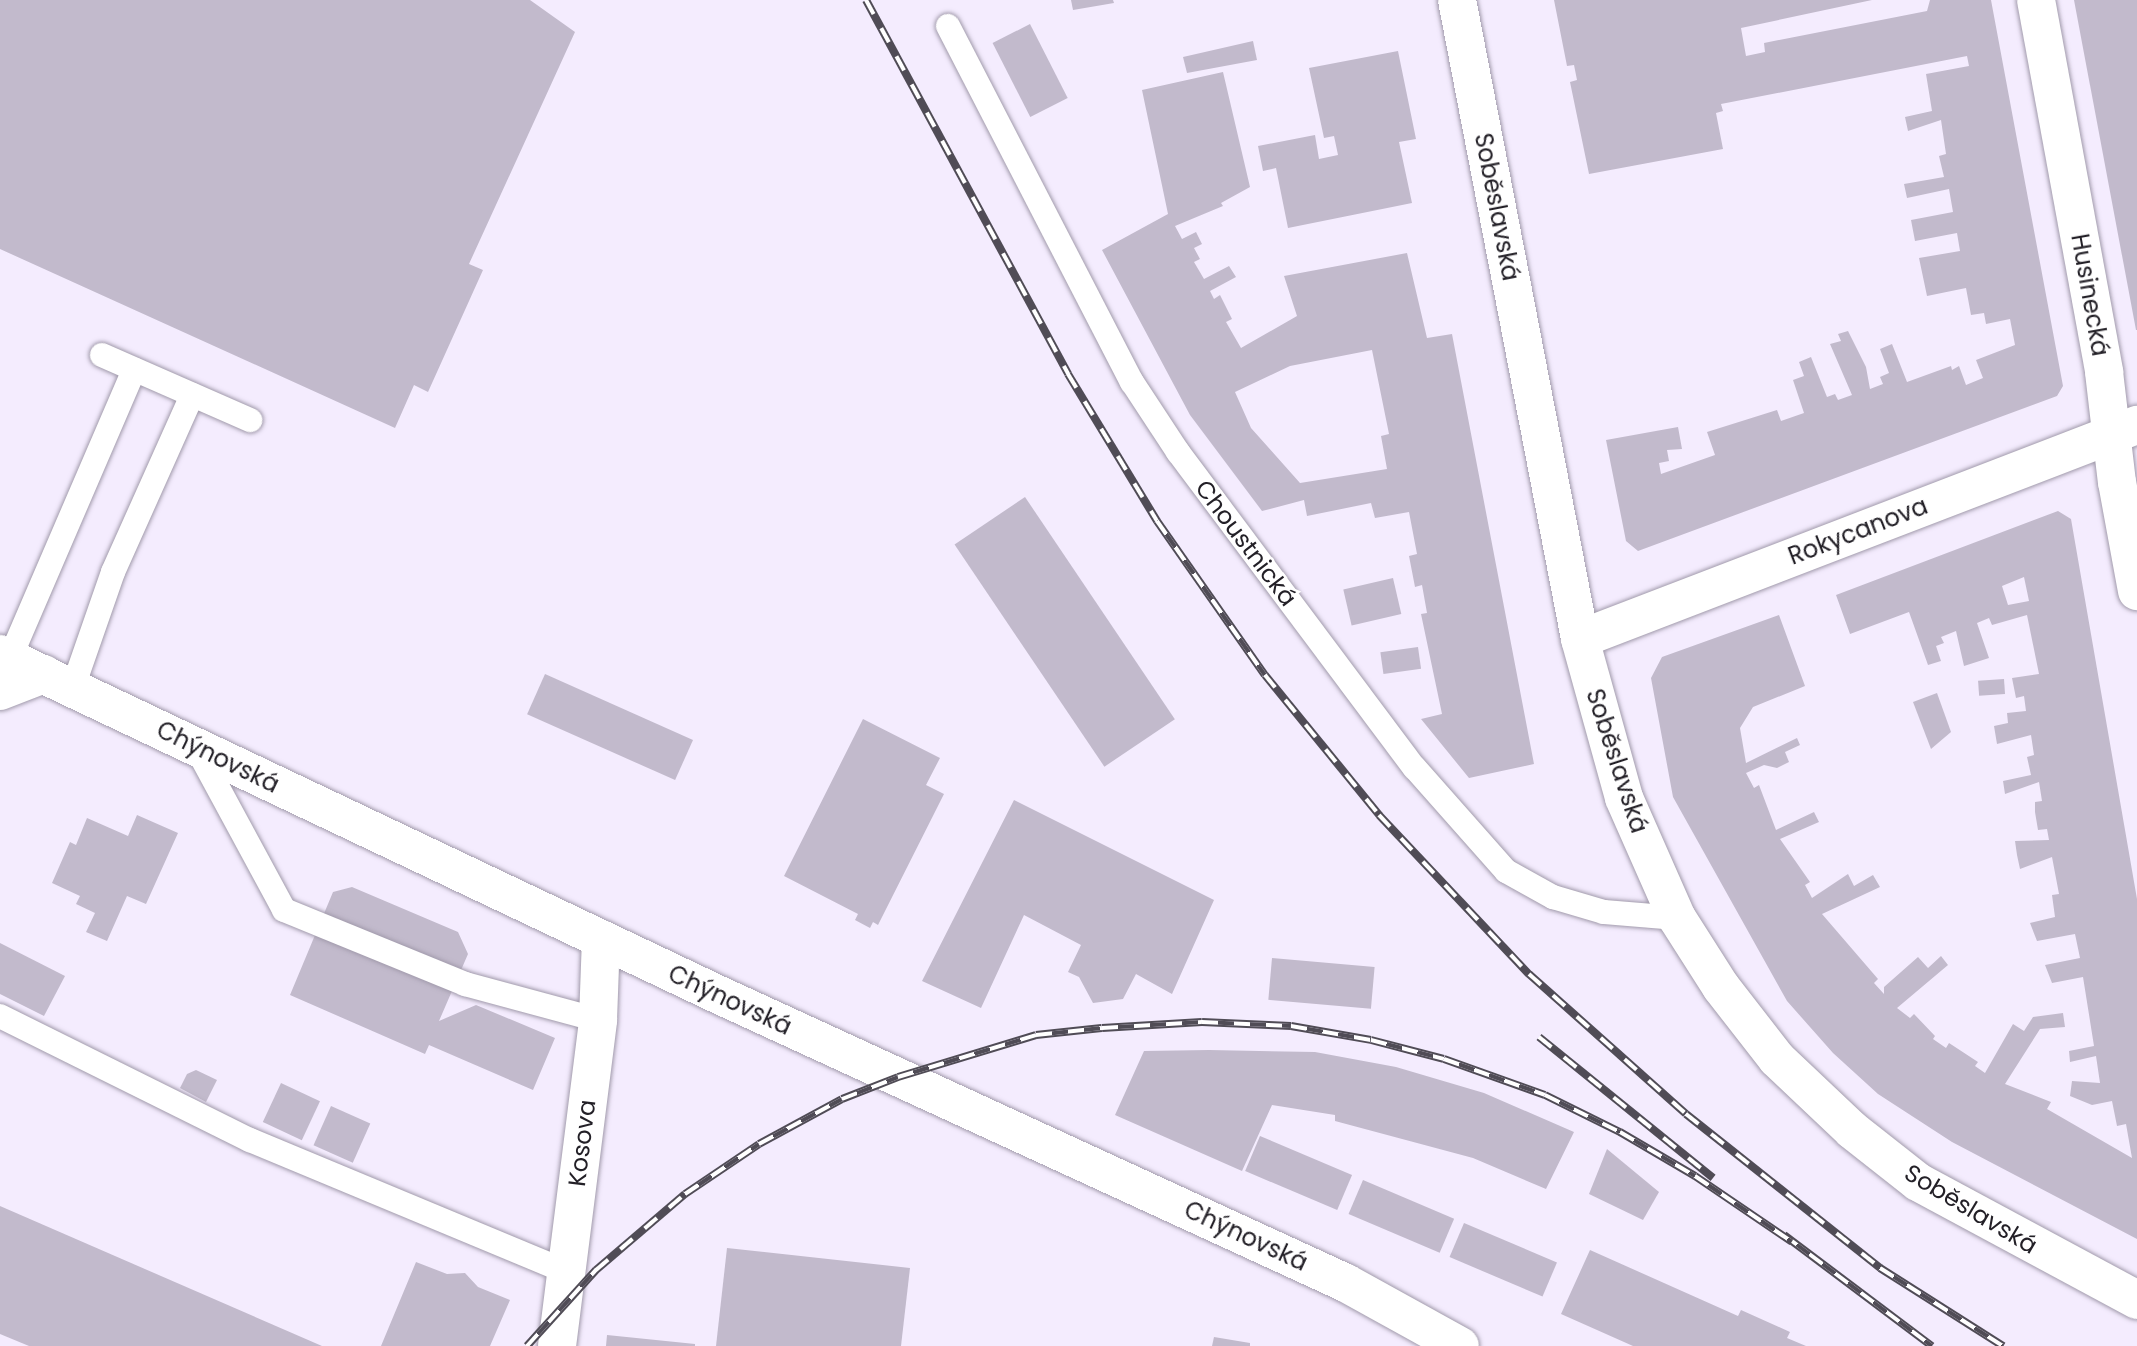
<!DOCTYPE html>
<html>
<head>
<meta charset="utf-8">
<style>
	body { margin:0 }
	#map { position:relative; width:2137px; height:1346px; overflow:hidden; background:#f4ecfe; font-family:Poppins,sans-serif }
	div>[style] { position:absolute }
	.building>* { inset:0; background:#c2bacc; transform-origin:0 0 }
	.roads { filter:drop-shadow(0 0 2px #a19aab) drop-shadow(0 0 2px #a19aab) }
	.lane>* { height:24px; margin:-12px; padding:0 12px; transform-origin:12px; border-radius:12px; background:#fff }
	.street>* { height:38px; margin:-19px; padding:0 19px; transform-origin:19px; border-radius:19px; background:#fff }
	.secondary>* { height:38px; margin:-19px; padding:0 19px; transform-origin:19px; border-radius:19px; background:#fff }
	.rail>* { height:8px; margin-top:-4px; transform-origin:0; background:repeating-linear-gradient(90deg,#fff 0 16px,#504c56 0 32px); box-sizing:border-box; border-block:2px solid #504c56 }
	span { translate:-50% -50%; white-space:nowrap; text-align:center; line-height:1.15; -webkit-text-stroke:5px #fff; paint-order:stroke }
	.street-label { font-size:24px; color:#232027 }
</style>
</head>
<body>
<div id="map">
	<div class="building">
		<div style="clip-path:polygon(0 0,530px 0,575px 32px,469px 264px,483px 270px,428px 392px,414px 385px,395px 428px,0 249px)"></div>
		<div style="clip-path:polygon(1071px 0,1113px 0,1114px 3px,1073px 10px)"></div>
		<div style="clip-path:polygon(1554px 0,1872px 0,1741px 28px,1746px 56px,1765px 52px,1764px 43px,1927px 11px,1930px 0,1991px 0,2063px 386px,2057px 396px,1638px 551px,1626px 541px,1606px 440px,1678px 427px,1682px 449px,1667px 450px,1669px 461px,1659px 463px,1661px 474px,1715px 455px,1707px 432px,1777px 410px,1781px 421px,1804px 413px,1793px 380px,1804px 376px,1799px 362px,1811px 357px,1827px 397px,1835px 394px,1838px 400px,1852px 395px,1830px 344px,1841px 341px,1838px 334px,1848px 331px,1866px 367px,1870px 389px,1883px 384px,1880px 377px,1889px 373px,1880px 349px,1892px 344px,1907px 382px,1951px 366px,1952px 370px,1959px 366px,1966px 385px,1983px 378px,1976px 360px,2015px 345px,2010px 319px,1986px 324px,1984px 313px,1971px 315px,1966px 288px,1927px 296px,1919px 258px,1960px 251px,1957px 233px,1915px 241px,1911px 220px,1953px 212px,1949px 189px,1907px 198px,1904px 184px,1944px 177px,1939px 156px,1946px 154px,1941px 120px,1908px 131px,1905px 117px,1932px 111px,1926px 74px,1969px 66px,1967px 56px,1721px 104px,1723px 111px,1716px 113px,1723px 149px,1589px 174px,1570px 82px,1577px 80px,1574px 65px,1567px 66px)"></div>
		<div style="clip-path:polygon(2074px 0,2137px 0,2137px 330px,2136px 330px)"></div>
		<div style="left:1030px;top:24px;width:83px;height:42px;rotate:63deg"></div>
		<div style="clip-path:polygon(1253px 41px,1257px 60px,1187px 73px,1183px 57px)"></div>
		<div style="clip-path:polygon(1398px 51px,1416px 139px,1399px 142px,1412px 203px,1288px 228px,1276px 168px,1263px 171px,1258px 146px,1315px 135px,1319px 159px,1338px 155px,1334px 136px,1324px 138px,1309px 68px)"></div>
		<div style="clip-path:polygon(evenodd,1223px 72px,1250px 187px,1221px 203px,1223px 206px,1175px 226px,1182px 239px,1196px 232px,1202px 244px,1194px 248px,1200px 259px,1194px 262px,1204px 279px,1229px 266px,1236px 277px,1210px 291px,1214px 299px,1220px 295px,1232px 319px,1226px 322px,1241px 348px,1297px 316px,1284px 276px,1407px 253px,1427px 338px,1452px 334px,1534px 764px,1469px 778px,1421px 719px,1442px 714px,1421px 614px,1427px 613px,1422px 585px,1415px 587px,1409px 556px,1417px 554px,1409px 512px,1375px 518px,1371px 503px,1307px 516px,1304px 500px,1262px 511px,1190px 415px,1102px 250px,1168px 214px,1142px 90px,1223px 72px,1372px 350px,1389px 434px,1381px 436px,1387px 469px,1300px 483px,1251px 428px,1235px 392px,1290px 366px,1372px 350px)"></div>
		<div style="left:1025px;top:497px;width:268px;height:85px;rotate:56deg"></div>
		<div style="clip-path:polygon(evenodd,2058px 511px,2071px 519px,2137px 899px,2137px 1239px,1952px 1142px,1878px 1094px,1833px 1053px,1787px 1001px,1673px 797px,1651px 678px,1662px 657px,1779px 615px,1805px 686px,1753px 707px,1740px 728px,1746px 763px,1797px 738px,1800px 745px,1785px 752px,1789px 762px,1777px 768px,1764px 765px,1746px 773px,1754px 788px,1759px 785px,1776px 830px,1814px 812px,1819px 822px,1780px 839px,1810px 882px,1805px 885px,1812px 898px,1848px 874px,1854px 886px,1873px 875px,1880px 887px,1822px 914px,1878px 979px,1874px 983px,1884px 994px,1884px 987px,1918px 957px,1928px 968px,1941px 956px,1948px 965px,1897px 1008px,1910px 1018px,1914px 1014px,1935px 1036px,1933px 1039px,1946px 1048px,1949px 1043px,1978px 1062px,1975px 1066px,1985px 1073px,2013px 1024px,2024px 1031px,2033px 1017px,2063px 1013px,2065px 1027px,2040px 1029px,2005px 1084px,2051px 1102px,2047px 1109px,2132px 1158px,2126px 1124px,2117px 1126px,2112px 1101px,2092px 1105px,2070px 1096px,2072px 1081px,2100px 1083px,2096px 1056px,2070px 1062px,2069px 1051px,2094px 1046px,2083px 977px,2052px 983px,2045px 965px,2080px 958px,2075px 934px,2037px 941px,2030px 923px,2055px 917px,2052px 895px,2059px 894px,2052px 857px,2020px 869px,2017px 855px,2015px 841px,2049px 840px,2047px 829px,2038px 830px,2035px 812px,2035px 802px,2042px 801px,2039px 782px,2005px 794px,2003px 781px,2031px 775px,2027px 757px,2034px 755px,2031px 735px,1997px 744px,1994px 726px,2008px 723px,2007px 713px,2026px 711px,2024px 696px,2016px 698px,2012px 678px,2039px 674px,2027px 615px,1992px 625px,1989px 618px,1977px 623px,1989px 658px,1964px 666px,1956px 631px,1941px 637px,1944px 643px,1936px 646px,1941px 661px,1928px 665px,1909px 612px,1850px 634px,1836px 595px,2058px 511px,2024px 577px,2029px 601px,2008px 605px,2002px 586px,2024px 577px)"></div>
		<div style="left:1393px;top:578px;width:37px;height:51px;rotate:77deg"></div>
		<div style="left:1418px;top:647px;width:22px;height:38px;rotate:82deg"></div>
		<div style="left:545px;top:674px;width:162px;height:44px;rotate:24deg"></div>
		<div style="left:2004px;top:679px;width:15px;height:26px;rotate:86deg"></div>
		<div style="clip-path:polygon(1937px 693px,1951px 732px,1931px 749px,1913px 702px)"></div>
		<div style="clip-path:polygon(863px 719px,940px 758px,926px 785px,944px 794px,878px 925px,873px 922px,870px 928px,855px 920px,858px 914px,784px 876px)"></div>
		<div style="clip-path:polygon(1014px 800px,1214px 900px,1172px 994px,1136px 974px,1123px 999px,1093px 1003px,1079px 977px,1068px 972px,1081px 945px,1024px 915px,981px 1008px,922px 981px)"></div>
		<div style="clip-path:polygon(137px 815px,178px 833px,146px 904px,127px 896px,107px 941px,86px 932px,95px 913px,76px 904px,80px 896px,52px 883px,70px 842px,76px 845px,87px 818px,128px 836px)"></div>
		<div style="clip-path:polygon(352px 887px,458px 932px,468px 954px,439px 1021px,476px 1005px,555px 1038px,533px 1090px,429px 1045px,425px 1054px,290px 995px,333px 892px)"></div>
		<div style="clip-path:polygon(0 943px,65px 976px,44px 1016px,0 994px)"></div>
		<div style="left:1272px;top:958px;width:103px;height:42px;rotate:5deg"></div>
		<div style="clip-path:polygon(1209px 1050px,1315px 1052px,1396px 1067px,1484px 1093px,1574px 1132px,1546px 1189px,1473px 1158px,1335px 1121px,1335px 1115px,1272px 1105px,1242px 1171px,1115px 1115px,1144px 1051px)"></div>
		<div style="clip-path:polygon(196px 1070px,217px 1080px,206px 1102px,180px 1088px,187px 1074px)"></div>
		<div style="left:281px;top:1083px;width:43px;height:43px;rotate:25deg"></div>
		<div style="left:331px;top:1106px;width:43px;height:43px;rotate:24deg"></div>
		<div style="left:1260px;top:1136px;width:100px;height:38px;rotate:23deg"></div>
		<div style="clip-path:polygon(1607px 1149px,1659px 1192px,1643px 1220px,1589px 1194px)"></div>
		<div style="left:1363px;top:1180px;width:99px;height:37px;rotate:23deg"></div>
		<div style="clip-path:polygon(0 1206px,322px 1346px,29px 1346px,0 1334px)"></div>
		<div style="left:1464px;top:1223px;width:101px;height:37px;rotate:23deg"></div>
		<div style="clip-path:polygon(727px 1248px,910px 1268px,901px 1346px,716px 1346px)"></div>
		<div style="clip-path:polygon(1590px 1250px,1738px 1316px,1741px 1310px,1790px 1332px,1787px 1338px,1806px 1346px,1633px 1346px,1561px 1314px)"></div>
		<div style="clip-path:polygon(416px 1262px,447px 1274px,465px 1273px,478px 1287px,510px 1300px,490px 1346px,381px 1346px)"></div>
		<div style="clip-path:polygon(607px 1335px,695px 1344px,695px 1346px,606px 1346px)"></div>
		<div style="clip-path:polygon(1214px 1337px,1250px 1343px,1250px 1346px,1212px 1346px)"></div>
	</div>
	<div class="roads">
		<div class="lane">
			<div style="left:948px;top:26px;width:401px;rotate:62.7deg"></div>
			<div style="left:1132px;top:382px;width:84px;rotate:56.7deg"></div>
			<div style="left:1178px;top:452px;width:394px;rotate:53.2deg"></div>
			<div style="left:1414px;top:767px;width:139px;rotate:48.5deg"></div>
			<div style="left:1506px;top:871px;width:54px;rotate:29deg"></div>
			<div style="left:1553px;top:897px;width:53px;rotate:16.4deg"></div>
			<div style="left:1604px;top:912px;width:73px;rotate:4.7deg"></div>
			<div style="left:102px;top:355px;width:162px;rotate:23.7deg"></div>
			<div style="left:10px;top:658px;width:314px;rotate:-66.7deg"></div>
			<div style="left:73px;top:687px;width:122px;rotate:-70.8deg"></div>
			<div style="left:113px;top:572px;width:194px;rotate:-65.9deg"></div>
			<div style="left:196px;top:747px;width:185px;rotate:61.6deg"></div>
			<div style="left:284px;top:910px;width:196px;rotate:22.2deg"></div>
			<div style="left:465px;top:984px;width:138px;rotate:15.1deg"></div>
			<div style="left:0;top:1016px;width:279px;rotate:26.4deg"></div>
			<div style="left:250px;top:1140px;width:341px;rotate:22.6deg"></div>
		</div>
		<div class="street">
			<div style="left:2036px;top:0;width:378px;rotate:79.6deg"></div>
			<div style="left:2104px;top:372px;width:111px;rotate:83.3deg"></div>
			<div style="left:2117px;top:482px;width:111px;rotate:79.6deg"></div>
			<div style="left:1580px;top:639px;width:597px;rotate:-21.02deg"></div>
			<div style="left:0;top:691px;width:47px;rotate:-21.1deg"></div>
			<div style="left:557px;top:1346px;width:329px;rotate:-82.8deg"></div>
			<div style="left:598px;top:1020px;width:81px;rotate:-87.9deg"></div>
		</div>
		<div class="secondary">
			<div style="left:1457px;top:0;width:651px;rotate:79.1deg"></div>
			<div style="left:1580px;top:639px;width:165px;rotate:74.5deg"></div>
			<div style="left:1624px;top:798px;width:131px;rotate:66.2deg"></div>
			<div style="left:1677px;top:918px;width:82px;rotate:57.5deg"></div>
			<div style="left:1721px;top:987px;width:91px;rotate:52.1deg"></div>
			<div style="left:1777px;top:1059px;width:103px;rotate:43.4deg"></div>
			<div style="left:1852px;top:1130px;width:84px;rotate:38.2deg"></div>
			<div style="left:1918px;top:1182px;width:249px;rotate:28.3deg"></div>
			<div style="left:0;top:654px;width:794px;rotate:25.37deg"></div>
			<div style="left:717px;top:994px;width:692px;rotate:24.68deg"></div>
			<div style="left:1346px;top:1283px;width:130px;rotate:28.9deg"></div>
		</div>
	</div>
	<div class="rail">
		<div style="left:866px;top:0;width:425px;rotate:61.6deg"></div>
		<div style="left:1068px;top:374px;width:172px;rotate:58.8deg"></div>
		<div style="left:1157px;top:521px;width:188px;rotate:55deg"></div>
		<div style="left:1265px;top:675px;width:181px;rotate:50.8deg"></div>
		<div style="left:1379px;top:815px;width:219px;rotate:46.7deg"></div>
		<div style="left:1529px;top:974px;width:210px;rotate:41.7deg"></div>
		<div style="left:1686px;top:1114px;width:248px;rotate:38.4deg"></div>
		<div style="left:1880px;top:1268px;width:146px;rotate:32.4deg"></div>
		<div style="left:1539px;top:1037px;width:224px;rotate:39deg"></div>
		<div style="left:1784px;top:1235px;width:185px;rotate:36.9deg"></div>
		<div style="left:527px;top:1346px;width:103px;rotate:-47.8deg"></div>
		<div style="left:596px;top:1270px;width:117px;rotate:-40.5deg"></div>
		<div style="left:685px;top:1194px;width:89px;rotate:-34deg"></div>
		<div style="left:759px;top:1144px;width:94px;rotate:-28.5deg"></div>
		<div style="left:842px;top:1099px;width:60px;rotate:-21.4deg"></div>
		<div style="left:898px;top:1077px;width:144px;rotate:-16.9deg"></div>
		<div style="left:1036px;top:1035px;width:66px;rotate:-6.1deg"></div>
		<div style="left:1102px;top:1028px;width:100px;rotate:-3.4deg"></div>
		<div style="left:1202px;top:1022px;width:89px;rotate:2.6deg"></div>
		<div style="left:1291px;top:1026px;width:81px;rotate:9.9deg"></div>
		<div style="left:1371px;top:1040px;width:75px;rotate:14.6deg"></div>
		<div style="left:1444px;top:1059px;width:107px;rotate:19.6deg"></div>
		<div style="left:1545px;top:1095px;width:84px;rotate:26.3deg"></div>
		<div style="left:1620px;top:1132px;width:87px;rotate:30.4deg"></div>
		<div style="left:1695px;top:1176px;width:117px;rotate:34.2deg"></div>
	</div>
	<div class="street-label">
		<span style="left:1497px;top:207px;rotate:79deg">Soběslavská</span>
		<span style="left:2090px;top:295px;rotate:80deg">Husinecká</span>
		<span style="left:1858px;top:531px;rotate:-21deg">Rokycanova</span>
		<span style="left:1246px;top:543px;rotate:53deg">Choustnická</span>
		<span style="left:218px;top:757px;rotate:26deg">Chýnovská</span>
		<span style="left:1617px;top:761px;rotate:72deg">Soběslavská</span>
		<span style="left:730px;top:1000px;rotate:25deg">Chýnovská</span>
		<span style="left:582px;top:1143px;rotate:-83deg">Kosova</span>
		<span style="left:1971px;top:1209px;rotate:31deg">Soběslavská</span>
		<span style="left:1246px;top:1236px;rotate:25deg">Chýnovská</span>
	</div>
</div>
</body>
</html>
